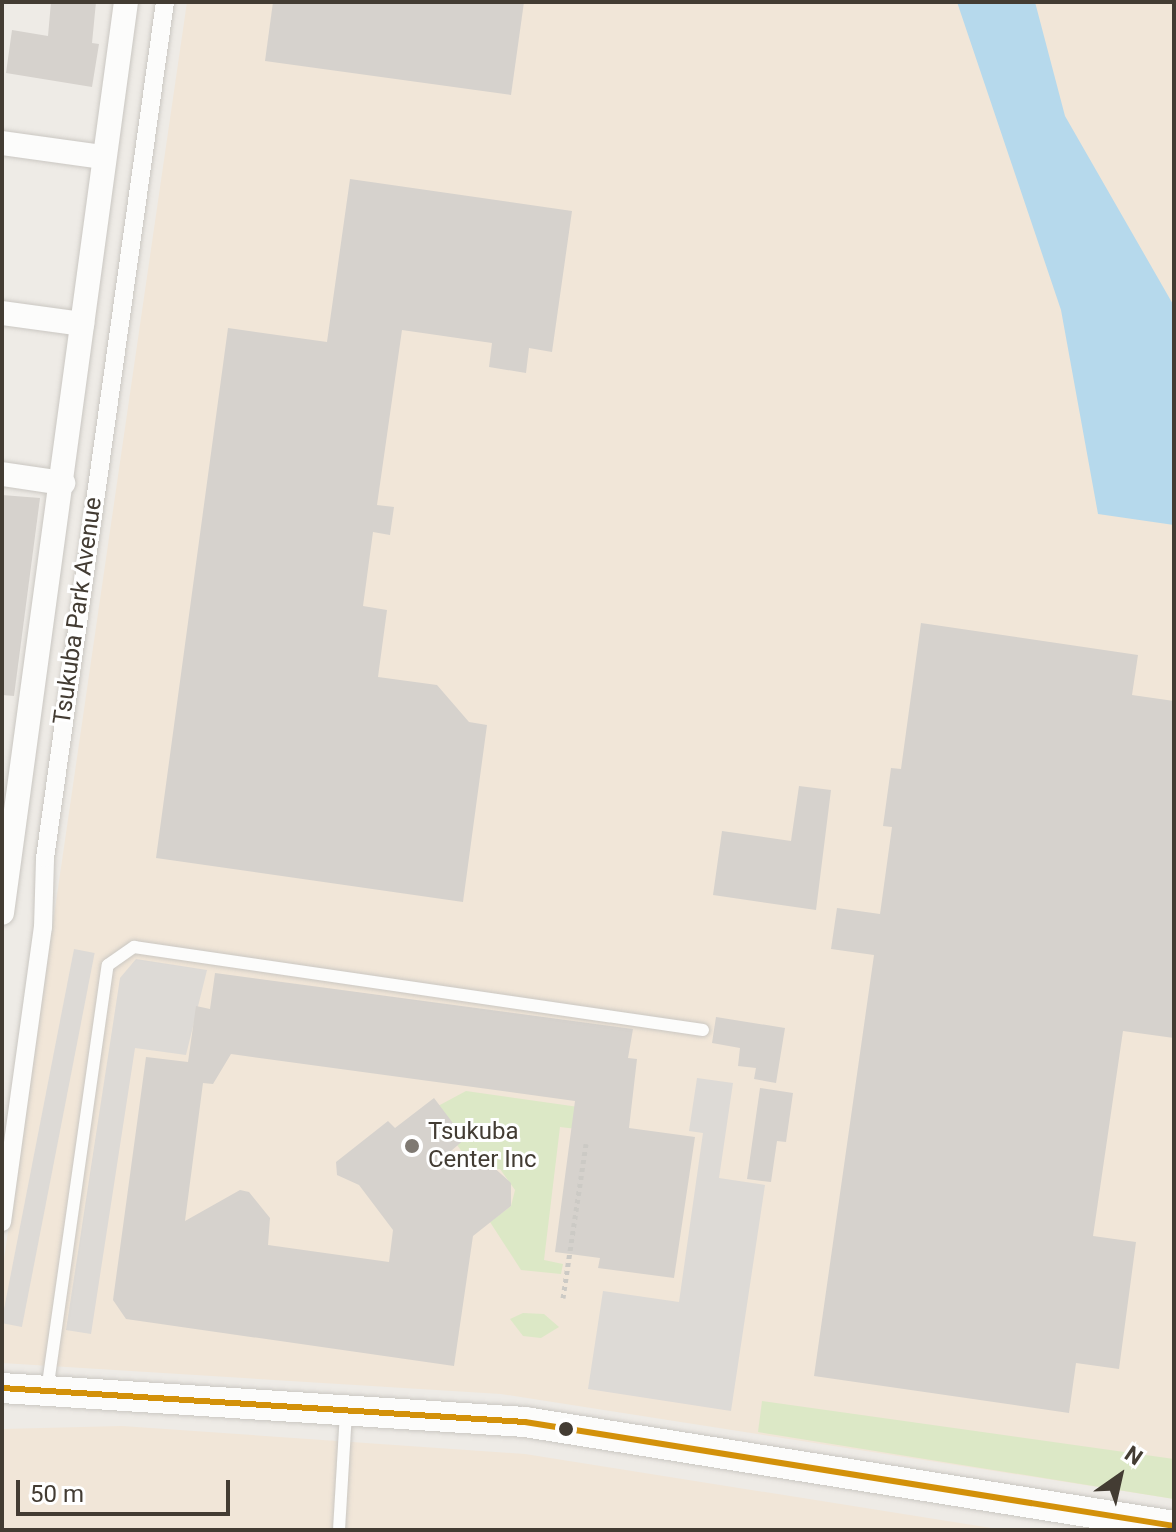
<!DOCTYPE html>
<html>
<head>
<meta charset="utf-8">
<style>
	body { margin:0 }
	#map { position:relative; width:1176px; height:1532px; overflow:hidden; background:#eeebe6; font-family:Roboto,sans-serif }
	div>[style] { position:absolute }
	.commercial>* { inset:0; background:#f1e6d8 }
	.green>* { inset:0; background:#dce8c6 }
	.parking>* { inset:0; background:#dddad6; transform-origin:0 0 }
	.water>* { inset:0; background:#b6d9ec }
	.building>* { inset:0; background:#d6d2cd }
	.path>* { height:5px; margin-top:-2.5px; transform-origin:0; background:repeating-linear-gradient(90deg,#cccac5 0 4px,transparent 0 8px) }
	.roads { filter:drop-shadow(0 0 2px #cac7c2) drop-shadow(0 0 2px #cac7c2) }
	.service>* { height:12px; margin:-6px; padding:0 6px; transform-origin:6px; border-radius:6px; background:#fcfcfb }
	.pedestrian>* { height:18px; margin:-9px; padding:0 9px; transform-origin:9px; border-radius:9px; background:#fcfcfb }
	.minor>* { height:24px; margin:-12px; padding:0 12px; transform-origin:12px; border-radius:12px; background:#fcfcfb }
	.tertiary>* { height:30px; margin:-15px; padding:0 15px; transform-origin:15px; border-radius:15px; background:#fcfcfb }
	.bus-1>* { height:6px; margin:-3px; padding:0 3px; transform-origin:3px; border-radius:3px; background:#d3910a }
	.dots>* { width:22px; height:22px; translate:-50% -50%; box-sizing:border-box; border:4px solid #fff; border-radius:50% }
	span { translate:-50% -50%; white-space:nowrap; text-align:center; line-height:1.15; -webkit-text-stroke:6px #fff; paint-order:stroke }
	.street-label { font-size:24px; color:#433c33 }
	.poi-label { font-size:24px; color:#433c33 }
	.left { translate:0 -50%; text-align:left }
	.frame { position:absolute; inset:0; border:4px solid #433c33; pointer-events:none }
	.north { position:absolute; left:1080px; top:1436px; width:80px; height:80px; -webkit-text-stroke:6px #fff; paint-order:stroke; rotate:34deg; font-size:22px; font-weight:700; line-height:32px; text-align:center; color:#433c33 }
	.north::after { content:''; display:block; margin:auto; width:28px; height:36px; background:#433c33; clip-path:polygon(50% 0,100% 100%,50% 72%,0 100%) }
	.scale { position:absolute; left:16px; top:1480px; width:214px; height:36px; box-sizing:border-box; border:4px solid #433c33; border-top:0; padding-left:10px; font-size:24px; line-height:28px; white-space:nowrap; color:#433c33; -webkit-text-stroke:6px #fff; paint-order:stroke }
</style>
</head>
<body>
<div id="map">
	<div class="commercial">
		<div style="clip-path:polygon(187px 2px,1174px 2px,1174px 1499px,501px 1394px,2px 1363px,2px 1273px)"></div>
		<div style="clip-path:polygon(122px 1426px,525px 1454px,1004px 1530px,2px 1530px,2px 1429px)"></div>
	</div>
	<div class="green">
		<div style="clip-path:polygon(466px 1091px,614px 1112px,611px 1133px,560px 1127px,544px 1260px,563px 1264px,561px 1274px,521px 1270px,490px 1222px,511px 1206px,515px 1190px,500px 1169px,475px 1169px,457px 1145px,465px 1138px,438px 1106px)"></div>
		<div style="clip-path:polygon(523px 1313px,544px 1314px,559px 1327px,541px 1338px,523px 1336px,510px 1319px)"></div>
		<div style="clip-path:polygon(762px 1401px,1174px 1459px,1174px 1499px,758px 1432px)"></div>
	</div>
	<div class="parking">
		<div style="left:74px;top:949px;width:21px;height:381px;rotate:11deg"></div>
		<div style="clip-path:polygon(136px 959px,207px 970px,186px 1055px,135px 1048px,91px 1334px,66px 1330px,120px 978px)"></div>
		<div style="clip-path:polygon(697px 1078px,733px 1083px,719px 1178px,765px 1185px,731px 1411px,588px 1389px,603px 1291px,679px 1302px,703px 1133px,689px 1131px)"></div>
	</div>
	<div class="water">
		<div style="clip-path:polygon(957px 2px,1035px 2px,1065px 116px,1174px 306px,1174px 525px,1098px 514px,1061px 310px)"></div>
	</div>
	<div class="building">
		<div style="clip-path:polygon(51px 2px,96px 2px,92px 43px,99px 44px,92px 87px,6px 73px,12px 30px,48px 36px)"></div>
		<div style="clip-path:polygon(273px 2px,524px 2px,511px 95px,265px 61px)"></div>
		<div style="clip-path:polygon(350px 179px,572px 211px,552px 352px,529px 348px,526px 373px,489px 367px,492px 343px,402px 330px,377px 505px,394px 507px,390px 535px,373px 532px,363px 606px,387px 610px,378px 677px,437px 685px,469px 722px,487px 725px,463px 902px,156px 858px,228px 328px,327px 342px)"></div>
		<div style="clip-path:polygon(2px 495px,40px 498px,14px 696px,2px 695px)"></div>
		<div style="clip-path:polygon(921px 623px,1138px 655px,1132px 695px,1174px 701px,1174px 1038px,1123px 1031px,1093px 1236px,1136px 1242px,1119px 1369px,1076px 1363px,1069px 1413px,814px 1376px,874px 955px,831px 949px,837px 908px,880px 914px,892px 827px,883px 826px,891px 768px,901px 769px)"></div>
		<div style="clip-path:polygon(799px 786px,831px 790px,816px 910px,713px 895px,722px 831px,791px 841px)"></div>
		<div style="clip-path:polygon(215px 973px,633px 1029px,628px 1058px,637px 1059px,629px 1128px,695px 1137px,674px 1278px,598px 1268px,600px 1258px,555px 1252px,575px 1101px,231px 1054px,213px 1084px,203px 1083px,185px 1221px,240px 1190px,249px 1192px,270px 1218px,268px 1245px,389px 1262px,393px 1230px,359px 1185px,337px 1175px,336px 1162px,388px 1121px,395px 1128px,434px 1098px,465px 1139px,431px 1168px,491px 1165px,511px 1183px,511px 1206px,473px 1236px,454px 1366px,126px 1319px,113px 1300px,146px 1057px,188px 1062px,196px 1006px,210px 1009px)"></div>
		<div style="clip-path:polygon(716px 1017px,785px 1028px,776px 1083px,754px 1079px,756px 1068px,738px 1066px,740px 1048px,712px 1043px)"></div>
		<div style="clip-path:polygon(760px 1088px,793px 1093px,786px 1142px,777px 1141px,771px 1182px,747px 1179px)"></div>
	</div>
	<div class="path">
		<div style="left:563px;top:1298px;width:156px;rotate:-81.5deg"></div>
	</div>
	<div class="roads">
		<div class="service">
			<div style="left:47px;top:1391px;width:430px;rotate:-81.9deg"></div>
			<div style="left:108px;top:965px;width:32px;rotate:-35deg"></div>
			<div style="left:134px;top:947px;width:575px;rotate:8.3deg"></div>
			<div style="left:339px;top:1530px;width:119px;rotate:-86.6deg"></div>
		</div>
		<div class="pedestrian">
			<div style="left:2px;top:1222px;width:298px;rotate:-82.1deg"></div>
			<div style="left:43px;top:927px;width:69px;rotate:-88.3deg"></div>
			<div style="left:45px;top:858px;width:864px;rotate:-82.02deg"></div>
		</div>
		<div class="minor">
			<div style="left:2px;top:143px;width:101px;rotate:8deg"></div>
			<div style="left:2px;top:313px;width:81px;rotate:7.8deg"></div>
			<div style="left:2px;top:474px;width:62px;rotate:8.4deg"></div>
			<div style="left:2px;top:913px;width:919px;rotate:-82.25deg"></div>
		</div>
		<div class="tertiary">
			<div style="left:2px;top:1388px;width:524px;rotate:3.72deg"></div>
			<div style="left:525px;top:1422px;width:657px;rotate:9.1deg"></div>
		</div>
	</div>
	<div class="bus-1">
		<div style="left:2px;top:1388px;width:524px;rotate:3.72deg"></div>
		<div style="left:525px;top:1422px;width:657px;rotate:9.1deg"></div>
	</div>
	<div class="dots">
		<div style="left:412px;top:1146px;background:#7f7972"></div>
		<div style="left:566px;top:1429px;background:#433c33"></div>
	</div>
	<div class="street-label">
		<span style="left:78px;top:611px;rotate:-82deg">Tsukuba Park Avenue</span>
	</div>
	<div class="poi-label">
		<span class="left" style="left:428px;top:1146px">Tsukuba<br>Center Inc</span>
	</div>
	<div class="frame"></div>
	<div class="north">N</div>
	<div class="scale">50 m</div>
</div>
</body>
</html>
